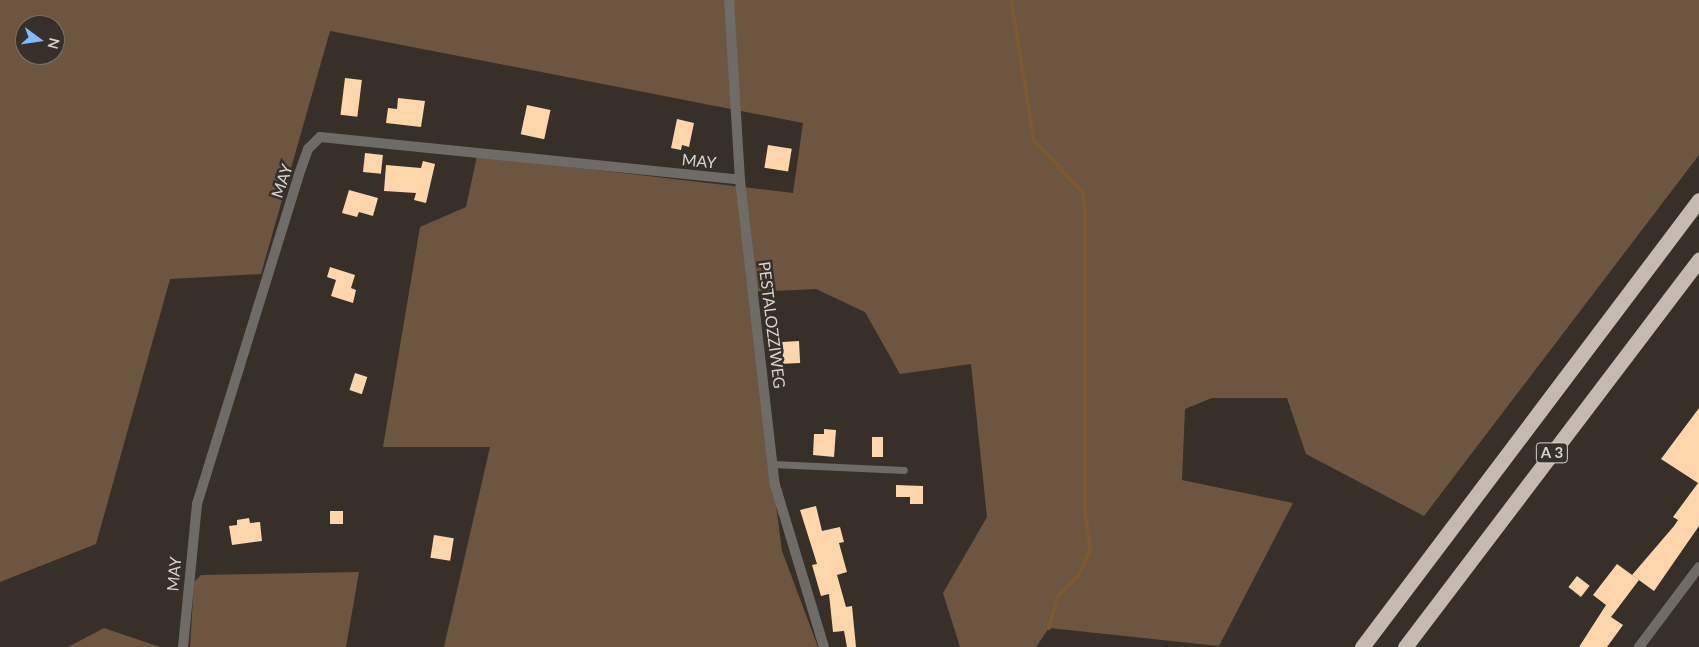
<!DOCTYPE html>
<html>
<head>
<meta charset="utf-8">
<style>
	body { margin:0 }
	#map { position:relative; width:1699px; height:647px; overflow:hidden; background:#373028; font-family:Lato,sans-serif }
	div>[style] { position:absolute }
	.green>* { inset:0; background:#6c563f }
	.stream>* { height:4px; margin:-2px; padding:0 2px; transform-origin:2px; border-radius:2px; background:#7b5932 }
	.building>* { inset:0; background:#fed6ac; transform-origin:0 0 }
	.lane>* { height:7px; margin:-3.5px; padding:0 3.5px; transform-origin:3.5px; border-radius:3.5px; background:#6f6b67 }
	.street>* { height:10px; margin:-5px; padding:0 5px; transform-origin:5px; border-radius:5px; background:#6f6b67 }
	.highway>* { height:15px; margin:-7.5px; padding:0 7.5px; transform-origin:7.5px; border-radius:7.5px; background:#c4bab0 }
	span { translate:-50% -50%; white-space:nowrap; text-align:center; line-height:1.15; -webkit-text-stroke:5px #373028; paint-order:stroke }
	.shield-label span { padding:1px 4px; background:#373028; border:1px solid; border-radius:4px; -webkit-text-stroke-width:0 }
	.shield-label { font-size:15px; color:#d8d3ce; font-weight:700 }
	.street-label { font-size:16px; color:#d8d3ce }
	.north { position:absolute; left:15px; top:15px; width:50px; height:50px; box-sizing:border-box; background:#373028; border:1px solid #77716a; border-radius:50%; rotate:104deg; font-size:14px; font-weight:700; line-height:20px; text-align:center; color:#d8d3ce }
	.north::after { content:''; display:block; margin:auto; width:18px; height:22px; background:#7ebdf9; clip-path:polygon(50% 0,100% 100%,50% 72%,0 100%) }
</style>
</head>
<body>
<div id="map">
	<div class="green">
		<div style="clip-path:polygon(evenodd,0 0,1699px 0,1699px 155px,1424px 516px,1306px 454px,1287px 398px,1212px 398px,1185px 409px,1182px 480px,1293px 503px,1219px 646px,1049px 628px,1036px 647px,960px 647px,943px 593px,987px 517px,971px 364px,900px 374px,865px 312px,816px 289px,749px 292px,782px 551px,818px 647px,444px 647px,490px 447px,383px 447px,420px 227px,466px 207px,477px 156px,793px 193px,803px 123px,330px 31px,261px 274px,170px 279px,96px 544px,0 582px,0 0,25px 25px,55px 25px,55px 55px,25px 55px,25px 25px)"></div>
		<div style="clip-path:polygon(359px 572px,346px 647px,190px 647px,194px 582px,201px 575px)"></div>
		<div style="clip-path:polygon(104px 628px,160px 647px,68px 647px)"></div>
	</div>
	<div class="stream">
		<div style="left:1011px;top:0;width:143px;rotate:80.7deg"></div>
		<div style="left:1034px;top:141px;width:71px;rotate:46.1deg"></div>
		<div style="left:1083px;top:192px;width:19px;rotate:84deg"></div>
		<div style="left:1085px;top:211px;width:301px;rotate:90deg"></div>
		<div style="left:1085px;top:512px;width:37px;rotate:82deg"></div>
		<div style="left:1090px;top:549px;width:26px;rotate:113deg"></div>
		<div style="left:1080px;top:573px;width:34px;rotate:133deg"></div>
		<div style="left:1057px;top:598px;width:31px;rotate:105deg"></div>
	</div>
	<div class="building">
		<div style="left:345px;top:78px;width:17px;height:37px;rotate:7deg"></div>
		<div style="clip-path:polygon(398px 98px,425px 101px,421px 127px,386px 123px,388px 108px,397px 109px)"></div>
		<div style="left:527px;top:105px;width:24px;height:30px;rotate:12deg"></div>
		<div style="clip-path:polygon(677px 119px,694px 123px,689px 147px,682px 145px,681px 150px,671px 148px)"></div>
		<div style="left:768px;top:145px;width:24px;height:23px;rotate:9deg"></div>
		<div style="left:365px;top:153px;width:18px;height:19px;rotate:6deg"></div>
		<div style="clip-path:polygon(423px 161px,435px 164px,426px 203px,414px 200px,416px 193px,384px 191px,386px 165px,421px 168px)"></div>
		<div style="clip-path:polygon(349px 190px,378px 198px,373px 216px,359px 212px,357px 217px,342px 213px)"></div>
		<div style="clip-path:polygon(330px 267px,355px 275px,351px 288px,356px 290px,353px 303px,331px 296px,336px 280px,327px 277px)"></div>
		<div style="left:799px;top:341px;width:22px;height:17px;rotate:87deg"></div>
		<div style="left:355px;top:373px;width:13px;height:18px;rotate:18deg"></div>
		<div style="clip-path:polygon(1699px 408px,1699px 526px,1654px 591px,1632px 575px,1674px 526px,1678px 520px,1673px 517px,1698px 483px,1661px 459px)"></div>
		<div style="clip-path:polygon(824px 429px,836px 430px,834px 457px,813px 455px,814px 434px,824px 434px)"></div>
		<div style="left:872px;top:437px;width:11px;height:20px"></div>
		<div style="clip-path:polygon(896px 485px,923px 486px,923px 504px,910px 504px,910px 497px,896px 497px)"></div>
		<div style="clip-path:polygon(816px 506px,822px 531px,840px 527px,844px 542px,839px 543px,847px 572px,837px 575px,846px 607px,852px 606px,856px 647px,847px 647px,844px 631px,833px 632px,829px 594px,821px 596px,812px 565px,817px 564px,800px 510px)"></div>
		<div style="left:330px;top:511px;width:13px;height:13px"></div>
		<div style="clip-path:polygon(249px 518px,250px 523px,260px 522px,262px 541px,232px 545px,229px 526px,237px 525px,237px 520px)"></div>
		<div style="left:434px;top:535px;width:20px;height:23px;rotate:9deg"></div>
		<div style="clip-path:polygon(1617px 564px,1639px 580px,1611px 617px,1623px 625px,1607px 647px,1579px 647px,1606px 605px,1593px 595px)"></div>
		<div style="left:1577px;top:576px;width:16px;height:14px;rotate:38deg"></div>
	</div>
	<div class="lane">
		<div style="left:773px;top:464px;width:131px;rotate:2.6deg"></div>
	</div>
	<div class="street">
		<div style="left:729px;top:0;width:180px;rotate:86.5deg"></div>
		<div style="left:740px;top:180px;width:307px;rotate:83.5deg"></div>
		<div style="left:775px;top:485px;width:169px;rotate:73.2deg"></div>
		<div style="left:183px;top:647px;width:144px;rotate:-84.4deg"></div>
		<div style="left:197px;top:504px;width:345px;rotate:-72.8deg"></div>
		<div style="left:299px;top:174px;width:27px;rotate:-70deg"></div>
		<div style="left:308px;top:149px;width:17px;rotate:-45deg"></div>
		<div style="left:320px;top:137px;width:422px;rotate:5.8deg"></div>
		<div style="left:1639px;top:647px;width:100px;rotate:-53.1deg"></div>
	</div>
	<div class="highway">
		<div style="left:1362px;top:647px;width:560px;rotate:-52.99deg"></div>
		<div style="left:1405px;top:647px;width:487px;rotate:-52.8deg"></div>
	</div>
	<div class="shield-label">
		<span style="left:1552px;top:453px">A 3</span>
	</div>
	<div class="street-label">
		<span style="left:699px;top:161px;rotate:6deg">MAY</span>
		<span style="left:282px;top:181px;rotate:-71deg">MAY</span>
		<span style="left:772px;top:325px;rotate:83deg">PESTALOZZIWEG</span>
		<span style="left:174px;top:574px;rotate:-85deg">MAY</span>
	</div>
	<div class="north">N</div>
</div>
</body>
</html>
